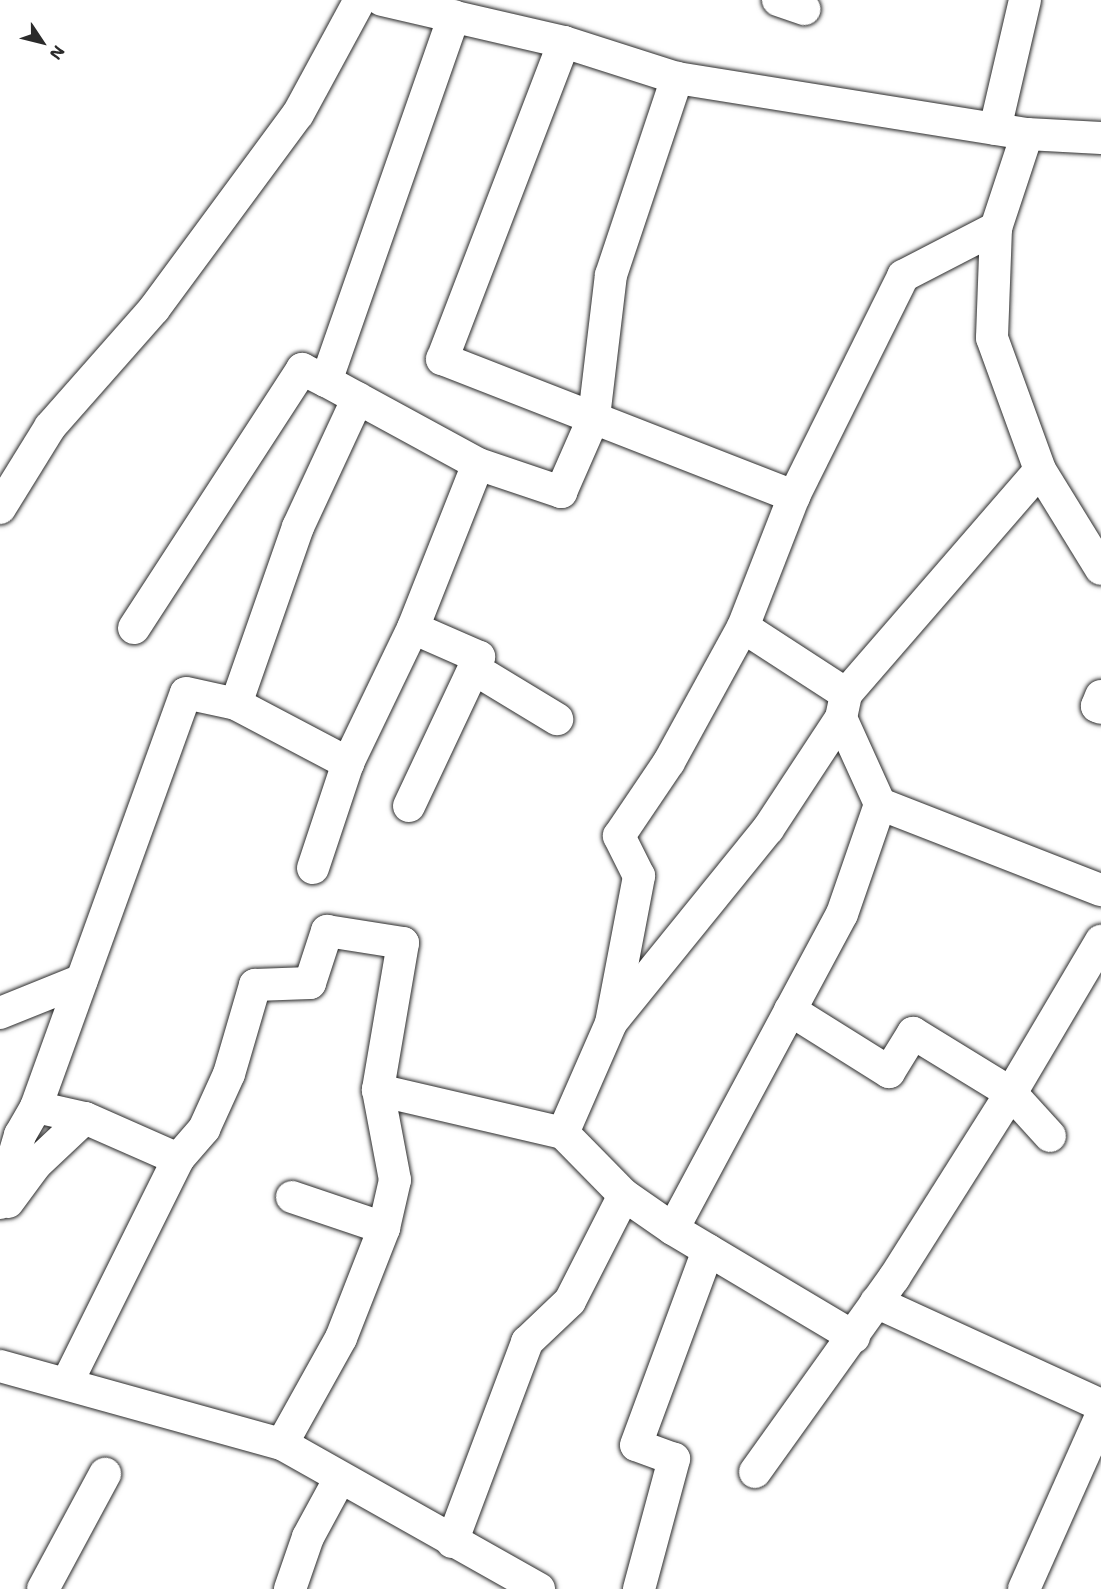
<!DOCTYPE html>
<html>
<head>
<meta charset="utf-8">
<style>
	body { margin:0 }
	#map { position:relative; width:1101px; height:1589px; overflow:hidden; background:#fff; font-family:"Shantell Sans",sans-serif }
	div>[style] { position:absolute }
	.roads { filter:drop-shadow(0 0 2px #2b2b2b) drop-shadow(0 0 2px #2b2b2b) }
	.street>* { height:32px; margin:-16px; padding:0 16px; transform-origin:16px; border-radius:16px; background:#fff }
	span { translate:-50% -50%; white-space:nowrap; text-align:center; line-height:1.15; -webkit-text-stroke:5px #fff; paint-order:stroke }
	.north { position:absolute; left:12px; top:12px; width:60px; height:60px; -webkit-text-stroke:4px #fff; paint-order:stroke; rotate:125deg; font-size:16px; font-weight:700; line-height:24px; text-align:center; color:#2b2b2b }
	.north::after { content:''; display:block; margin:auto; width:21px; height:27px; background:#2b2b2b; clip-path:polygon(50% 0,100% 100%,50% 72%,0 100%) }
</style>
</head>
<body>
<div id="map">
	<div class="roads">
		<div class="street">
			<div style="left:382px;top:0;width:187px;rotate:13deg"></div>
			<div style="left:564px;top:42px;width:119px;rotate:17.7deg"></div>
			<div style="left:677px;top:78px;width:354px;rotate:9.1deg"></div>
			<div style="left:1027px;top:134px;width:74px;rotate:3.1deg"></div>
			<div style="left:778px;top:0;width:28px;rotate:19deg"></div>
			<div style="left:454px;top:16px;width:387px;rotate:109.3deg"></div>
			<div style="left:326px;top:381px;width:173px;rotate:28.6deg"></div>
			<div style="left:564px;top:42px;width:340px;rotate:111deg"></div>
			<div style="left:442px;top:359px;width:378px;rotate:21.3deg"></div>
			<div style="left:995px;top:129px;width:132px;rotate:-76.9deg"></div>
			<div style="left:996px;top:228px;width:110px;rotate:92.1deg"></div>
			<div style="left:992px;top:338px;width:140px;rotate:70deg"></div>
			<div style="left:1040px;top:470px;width:116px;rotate:58.4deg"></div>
			<div style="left:0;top:508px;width:95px;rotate:-58.3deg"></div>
			<div style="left:50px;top:427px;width:157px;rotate:-48.6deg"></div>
			<div style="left:154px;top:309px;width:242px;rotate:-53.6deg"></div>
			<div style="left:298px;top:114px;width:130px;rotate:-61.5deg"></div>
			<div style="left:743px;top:627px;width:123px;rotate:33deg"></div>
			<div style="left:134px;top:628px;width:309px;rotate:-57deg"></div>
			<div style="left:302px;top:369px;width:27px;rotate:27deg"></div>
			<div style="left:476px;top:670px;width:95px;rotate:31.2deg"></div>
			<div style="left:1101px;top:696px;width:11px;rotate:112deg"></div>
			<div style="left:1097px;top:706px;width:4px;rotate:27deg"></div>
			<div style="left:236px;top:704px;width:127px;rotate:27.8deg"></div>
			<div style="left:880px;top:804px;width:94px;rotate:-114.4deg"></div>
			<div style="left:841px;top:718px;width:25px;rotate:-78deg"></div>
			<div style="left:846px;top:694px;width:296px;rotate:-49.1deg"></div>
			<div style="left:409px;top:806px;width:165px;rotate:-64.8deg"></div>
			<div style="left:479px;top:657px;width:72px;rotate:-156.3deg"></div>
			<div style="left:413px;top:628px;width:176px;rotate:-68.4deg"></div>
			<div style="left:478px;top:464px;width:88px;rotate:18.6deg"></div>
			<div style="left:561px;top:492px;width:82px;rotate:-66.3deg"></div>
			<div style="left:594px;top:417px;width:143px;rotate:-83.2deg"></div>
			<div style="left:611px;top:275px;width:208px;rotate:-71.5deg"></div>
			<div style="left:313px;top:868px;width:111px;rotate:-71.6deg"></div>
			<div style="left:348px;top:763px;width:150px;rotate:-64.3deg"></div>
			<div style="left:790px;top:1010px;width:117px;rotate:32.1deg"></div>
			<div style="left:889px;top:1072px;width:46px;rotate:-58.4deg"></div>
			<div style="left:913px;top:1033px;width:115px;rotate:31.5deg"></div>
			<div style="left:1011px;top:1093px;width:58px;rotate:47.8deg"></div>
			<div style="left:0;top:1013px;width:88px;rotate:-21.9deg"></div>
			<div style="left:614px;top:1019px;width:245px;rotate:-51deg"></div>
			<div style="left:768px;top:829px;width:133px;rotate:-56.7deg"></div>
			<div style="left:36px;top:1107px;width:50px;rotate:12.7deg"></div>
			<div style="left:85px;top:1118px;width:102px;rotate:23.8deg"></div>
			<div style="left:563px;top:1133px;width:120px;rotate:-66.4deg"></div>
			<div style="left:611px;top:1023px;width:150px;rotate:-79.2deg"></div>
			<div style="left:639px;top:876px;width:45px;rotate:-116.6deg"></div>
			<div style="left:619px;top:836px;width:89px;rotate:-56deg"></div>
			<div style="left:669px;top:762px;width:154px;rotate:-61.3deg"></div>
			<div style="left:743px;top:627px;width:141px;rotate:-68.7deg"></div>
			<div style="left:794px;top:496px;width:246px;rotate:-63.6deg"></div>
			<div style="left:903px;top:276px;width:105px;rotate:-27.3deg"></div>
			<div style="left:996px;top:228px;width:99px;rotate:-71.7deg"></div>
			<div style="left:292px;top:1197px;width:97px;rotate:18.6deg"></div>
			<div style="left:8px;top:1202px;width:47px;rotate:-53.6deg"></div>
			<div style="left:36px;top:1164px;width:67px;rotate:-43.2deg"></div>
			<div style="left:0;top:1203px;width:71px;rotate:-73.6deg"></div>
			<div style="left:20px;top:1135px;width:32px;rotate:-60deg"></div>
			<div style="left:36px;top:1107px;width:440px;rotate:-70.1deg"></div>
			<div style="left:186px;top:693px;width:51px;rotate:12.4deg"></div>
			<div style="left:236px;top:704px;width:188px;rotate:-70.7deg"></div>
			<div style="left:298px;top:527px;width:142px;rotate:-65.1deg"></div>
			<div style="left:876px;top:1302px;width:247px;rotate:24.6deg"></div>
			<div style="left:854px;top:1337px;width:211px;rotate:-149.2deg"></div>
			<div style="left:673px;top:1229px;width:357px;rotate:-61.8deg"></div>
			<div style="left:842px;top:914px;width:116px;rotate:-70.9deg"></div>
			<div style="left:880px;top:804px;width:237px;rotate:21.3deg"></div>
			<div style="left:0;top:1366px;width:293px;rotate:15.5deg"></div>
			<div style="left:282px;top:1444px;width:295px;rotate:29.4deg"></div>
			<div style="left:67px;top:1383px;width:250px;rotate:-63.6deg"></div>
			<div style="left:178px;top:1159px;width:40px;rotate:-49deg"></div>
			<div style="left:204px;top:1129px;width:60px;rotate:-65.6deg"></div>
			<div style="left:229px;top:1074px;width:93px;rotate:-73.7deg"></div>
			<div style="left:255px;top:985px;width:55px;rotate:-2.1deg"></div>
			<div style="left:310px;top:983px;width:55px;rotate:-71.9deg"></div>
			<div style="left:327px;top:931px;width:77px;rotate:9deg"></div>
			<div style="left:403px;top:943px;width:149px;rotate:99.7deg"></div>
			<div style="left:282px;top:1444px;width:121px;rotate:-60.9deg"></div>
			<div style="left:341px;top:1338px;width:118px;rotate:-68.6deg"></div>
			<div style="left:384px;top:1228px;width:49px;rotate:-77.1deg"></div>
			<div style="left:395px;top:1180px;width:92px;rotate:-100.7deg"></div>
			<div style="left:378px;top:1090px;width:190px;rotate:13.1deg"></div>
			<div style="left:563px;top:1133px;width:87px;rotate:45.5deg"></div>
			<div style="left:755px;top:1472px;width:239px;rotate:-54.4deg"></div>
			<div style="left:894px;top:1278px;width:219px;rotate:-57.7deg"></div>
			<div style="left:1011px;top:1093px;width:177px;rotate:-59.4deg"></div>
			<div style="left:452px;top:1542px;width:214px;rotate:-69.4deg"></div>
			<div style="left:527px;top:1342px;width:59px;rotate:-43.6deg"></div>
			<div style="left:570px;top:1301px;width:119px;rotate:-63deg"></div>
			<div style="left:624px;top:1195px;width:60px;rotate:34.8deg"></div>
			<div style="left:43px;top:1589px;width:131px;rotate:-61.7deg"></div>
			<div style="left:290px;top:1589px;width:55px;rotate:-70.9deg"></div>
			<div style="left:308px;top:1537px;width:65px;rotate:-61.5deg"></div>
			<div style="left:639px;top:1589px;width:135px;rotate:-74.9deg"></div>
			<div style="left:674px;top:1459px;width:40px;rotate:-159.8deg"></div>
			<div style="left:636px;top:1445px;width:208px;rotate:-69.7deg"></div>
			<div style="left:1024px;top:1589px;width:189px;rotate:-66deg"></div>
		</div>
	</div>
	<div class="north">N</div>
</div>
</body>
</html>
